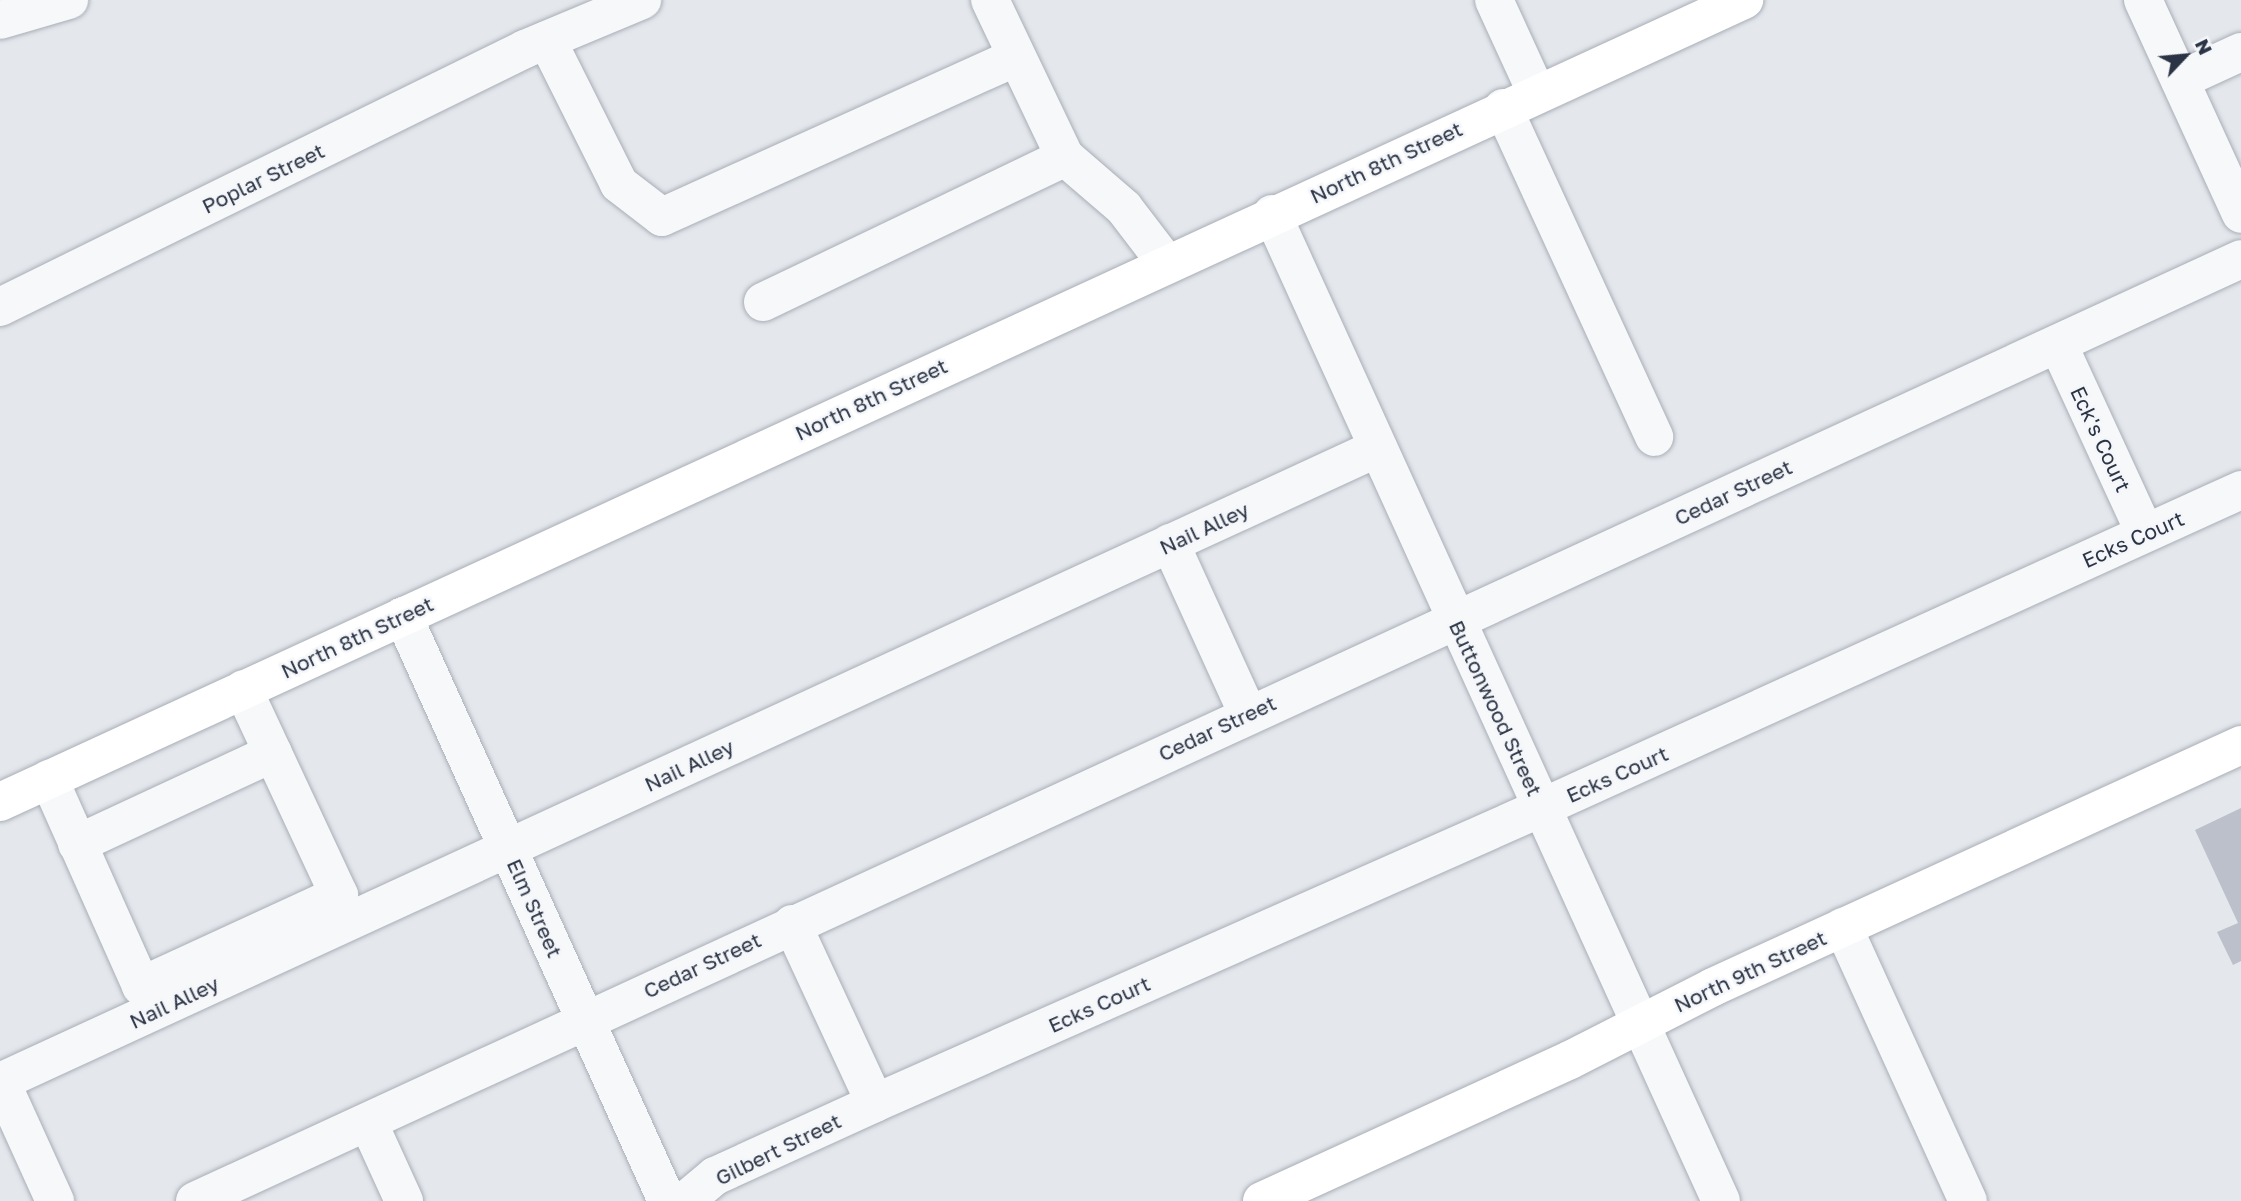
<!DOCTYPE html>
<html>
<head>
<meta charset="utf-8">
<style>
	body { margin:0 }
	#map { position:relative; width:2241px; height:1201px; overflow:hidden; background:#e4e7ec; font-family:"Golos Text",sans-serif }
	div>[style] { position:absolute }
	.building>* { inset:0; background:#bbc0ca }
	.roads { filter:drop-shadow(0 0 2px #a9aeb7) drop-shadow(0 0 2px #a9aeb7) }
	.minor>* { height:38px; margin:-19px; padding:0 19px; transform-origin:19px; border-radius:19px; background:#f7f8fa }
	.major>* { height:38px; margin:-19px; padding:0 19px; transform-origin:19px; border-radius:19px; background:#fff }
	span { translate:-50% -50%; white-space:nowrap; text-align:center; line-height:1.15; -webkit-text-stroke:5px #f4f6f9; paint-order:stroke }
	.street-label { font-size:21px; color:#2b3445 }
	.north { position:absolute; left:2150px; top:21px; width:70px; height:70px; -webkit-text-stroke:5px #f4f6f9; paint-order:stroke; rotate:64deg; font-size:19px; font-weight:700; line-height:28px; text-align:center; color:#2b3445 }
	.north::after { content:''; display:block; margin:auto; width:24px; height:32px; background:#2b3445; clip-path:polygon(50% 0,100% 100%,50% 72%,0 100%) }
</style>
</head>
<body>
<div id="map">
	<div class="building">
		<div style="clip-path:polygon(2241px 808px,2241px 961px,2233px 965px,2217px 932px,2238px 923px,2195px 830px)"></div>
	</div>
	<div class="roads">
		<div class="minor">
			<div style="left:990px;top:0;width:174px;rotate:64.5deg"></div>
			<div style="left:1494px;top:0;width:103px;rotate:65.4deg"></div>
			<div style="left:2143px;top:0;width:235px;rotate:65.4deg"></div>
			<div style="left:0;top:20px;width:72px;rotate:-16.2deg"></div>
			<div style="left:547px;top:40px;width:161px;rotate:63.4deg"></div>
			<div style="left:619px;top:184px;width:54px;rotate:37.5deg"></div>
			<div style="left:662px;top:217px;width:388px;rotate:-24.3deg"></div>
			<div style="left:2180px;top:80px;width:67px;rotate:-24.7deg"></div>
			<div style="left:1503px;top:108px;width:362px;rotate:65.3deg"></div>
			<div style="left:1272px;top:214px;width:1084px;rotate:65.54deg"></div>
			<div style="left:763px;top:302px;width:335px;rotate:-25.6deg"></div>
			<div style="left:1065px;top:157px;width:78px;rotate:40.8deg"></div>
			<div style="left:1124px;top:208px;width:69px;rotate:52.6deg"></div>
			<div style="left:0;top:307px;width:585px;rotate:-26.17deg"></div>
			<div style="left:525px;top:49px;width:127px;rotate:-22.7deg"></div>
			<div style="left:2058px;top:344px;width:208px;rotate:65.3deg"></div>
			<div style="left:1170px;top:543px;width:188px;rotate:65.5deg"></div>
			<div style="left:403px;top:616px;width:642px;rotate:65.71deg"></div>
			<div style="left:49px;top:779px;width:227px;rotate:66deg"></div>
			<div style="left:141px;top:986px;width:218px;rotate:-24.7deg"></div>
			<div style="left:339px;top:895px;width:227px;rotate:-115deg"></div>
			<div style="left:77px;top:844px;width:216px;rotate:-24.9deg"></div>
			<div style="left:792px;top:924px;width:197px;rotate:65.1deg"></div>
			<div style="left:1843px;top:927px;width:301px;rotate:65.5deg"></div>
			<div style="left:0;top:1082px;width:1517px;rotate:-24.71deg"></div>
			<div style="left:1px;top:1082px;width:131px;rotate:65.6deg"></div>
			<div style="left:368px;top:1122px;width:87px;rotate:65.5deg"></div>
			<div style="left:195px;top:1201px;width:2252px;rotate:-24.72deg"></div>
			<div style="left:685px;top:1201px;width:39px;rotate:-40deg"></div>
			<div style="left:715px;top:1176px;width:176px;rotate:-24.5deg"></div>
			<div style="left:875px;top:1103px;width:728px;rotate:-23.89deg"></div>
			<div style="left:1541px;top:808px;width:769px;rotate:-24.43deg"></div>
		</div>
		<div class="major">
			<div style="left:0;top:802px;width:1920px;rotate:-24.7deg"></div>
			<div style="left:1262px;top:1201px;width:339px;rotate:-24.6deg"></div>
			<div style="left:1570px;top:1060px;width:161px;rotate:-27deg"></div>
			<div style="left:1713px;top:987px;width:581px;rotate:-24.62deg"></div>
		</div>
	</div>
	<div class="street-label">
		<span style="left:1386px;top:162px;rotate:-25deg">North 8th Street</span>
		<span style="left:263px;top:178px;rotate:-26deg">Poplar Street</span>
		<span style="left:871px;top:399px;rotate:-25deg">North 8th Street</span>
		<span style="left:2101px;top:439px;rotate:65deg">Eck's Court</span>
		<span style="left:1733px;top:492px;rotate:-25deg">Cedar Street</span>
		<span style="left:1204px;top:528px;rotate:-25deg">Nail Alley</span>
		<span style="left:2133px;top:539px;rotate:-24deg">Ecks Court</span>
		<span style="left:357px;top:637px;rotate:-25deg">North 8th Street</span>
		<span style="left:1496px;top:708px;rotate:65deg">Buttonwood Street</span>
		<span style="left:1217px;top:728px;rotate:-25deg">Cedar Street</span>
		<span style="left:689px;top:765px;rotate:-25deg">Nail Alley</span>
		<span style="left:1617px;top:774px;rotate:-24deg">Ecks Court</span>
		<span style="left:535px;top:908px;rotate:66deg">Elm Street</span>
		<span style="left:702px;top:965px;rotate:-25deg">Cedar Street</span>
		<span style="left:1750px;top:971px;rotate:-25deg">North 9th Street</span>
		<span style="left:174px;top:1002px;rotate:-25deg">Nail Alley</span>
		<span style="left:1099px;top:1004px;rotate:-24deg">Ecks Court</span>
		<span style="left:778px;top:1149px;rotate:-26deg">Gilbert Street</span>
	</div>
	<div class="north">N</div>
</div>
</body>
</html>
